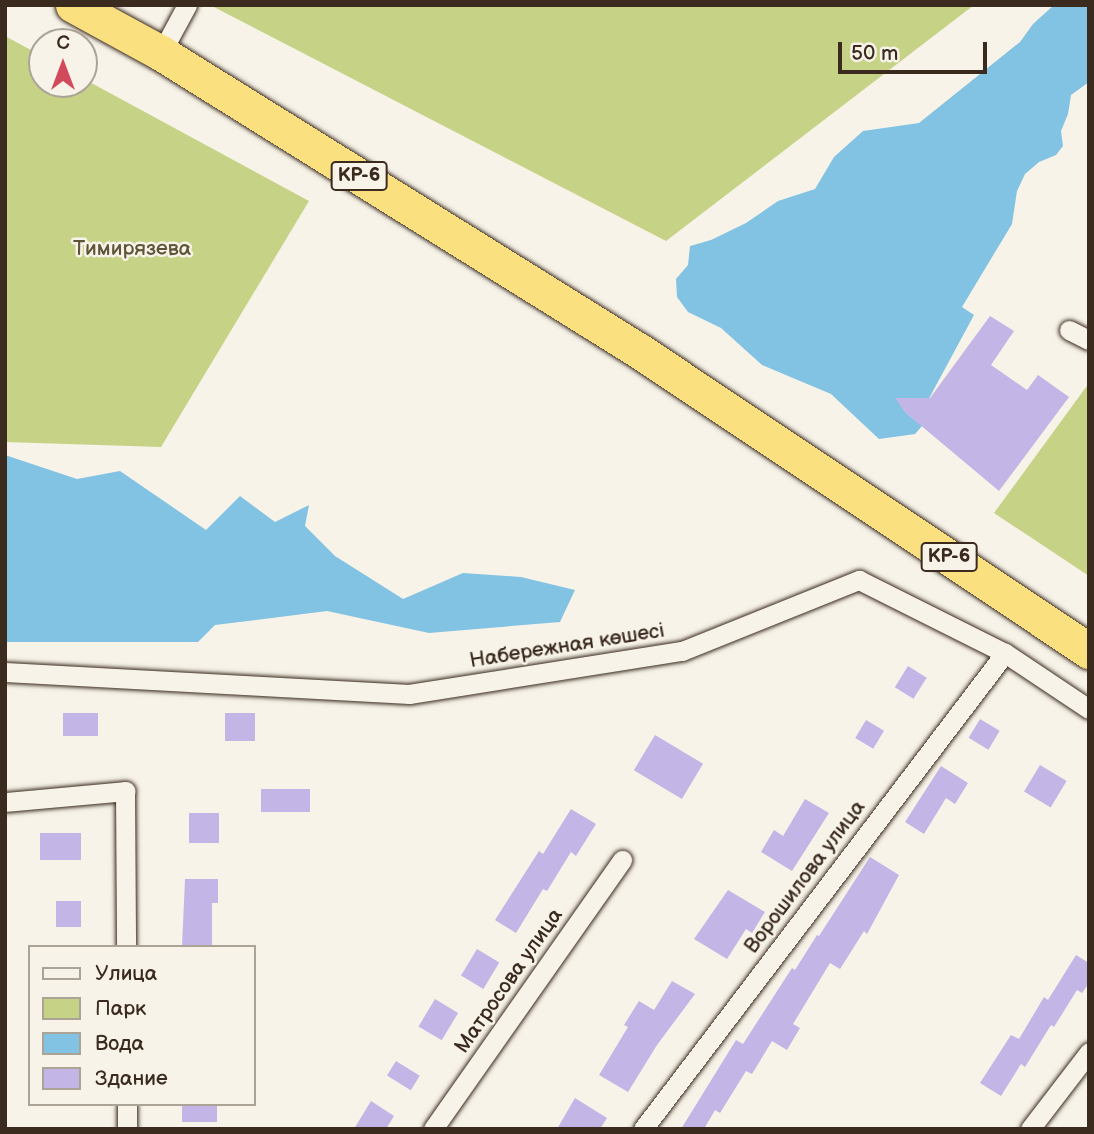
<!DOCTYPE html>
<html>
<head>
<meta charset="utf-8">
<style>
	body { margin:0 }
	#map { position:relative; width:1094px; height:1134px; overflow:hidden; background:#f7f3e8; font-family:"Balsamiq Sans",sans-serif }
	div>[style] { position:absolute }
	.green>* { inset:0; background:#c6d286 }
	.water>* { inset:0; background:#82c2e2 }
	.building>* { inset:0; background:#c3b5e6; transform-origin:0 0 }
	.roads { filter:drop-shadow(0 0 2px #3b2a1e) drop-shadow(0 0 2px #3b2a1e) }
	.street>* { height:19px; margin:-9.5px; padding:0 9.5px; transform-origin:9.5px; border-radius:9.5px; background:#f7f3e8 }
	.highway>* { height:35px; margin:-17.5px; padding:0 17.5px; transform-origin:17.5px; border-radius:17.5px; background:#fbe080 }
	span { translate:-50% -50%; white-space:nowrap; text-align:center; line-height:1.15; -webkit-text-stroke:5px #f7f3e8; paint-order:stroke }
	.shield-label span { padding:2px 5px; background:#f7f3e8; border:2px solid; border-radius:5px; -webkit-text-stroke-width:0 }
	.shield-label { font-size:19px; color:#3b2a1e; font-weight:700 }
	.park-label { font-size:21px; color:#5e5438 }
	.street-label { font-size:21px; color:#3b2a1e }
	.frame { position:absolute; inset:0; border:7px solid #3b2a1e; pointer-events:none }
	.legend { position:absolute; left:28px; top:945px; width:228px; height:161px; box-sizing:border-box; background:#f7f3e8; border:2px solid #aca397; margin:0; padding:9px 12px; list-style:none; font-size:21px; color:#3b2a1e }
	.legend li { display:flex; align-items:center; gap:14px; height:35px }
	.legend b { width:35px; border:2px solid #aca397 }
	.north { position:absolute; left:28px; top:28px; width:70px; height:70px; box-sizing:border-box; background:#f7f3e8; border:2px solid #aca397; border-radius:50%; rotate:0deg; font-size:19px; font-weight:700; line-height:28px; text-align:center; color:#3b2a1e }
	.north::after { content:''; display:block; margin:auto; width:24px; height:32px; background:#d1495b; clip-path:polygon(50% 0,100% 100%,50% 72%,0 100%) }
	.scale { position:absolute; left:838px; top:42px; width:149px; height:32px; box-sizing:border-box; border:4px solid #3b2a1e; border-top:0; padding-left:9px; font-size:21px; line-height:24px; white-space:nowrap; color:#3b2a1e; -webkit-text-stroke:5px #f7f3e8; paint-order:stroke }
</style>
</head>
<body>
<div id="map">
	<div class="green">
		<div style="clip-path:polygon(210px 5px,974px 5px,666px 241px)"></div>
		<div style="clip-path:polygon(5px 36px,42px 56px,42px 84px,84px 84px,84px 79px,309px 201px,161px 447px,5px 442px)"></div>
		<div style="clip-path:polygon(1089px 383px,1089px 576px,994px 513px)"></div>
	</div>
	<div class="water">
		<div style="clip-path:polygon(1054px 5px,1089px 5px,1089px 82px,1071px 95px,1068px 114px,1061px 131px,1063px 146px,1056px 155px,1039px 162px,1025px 174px,1017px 191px,1012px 224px,962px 307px,974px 315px,926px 404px,896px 398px,906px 413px,922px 426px,915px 434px,879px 439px,831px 394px,762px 365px,721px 328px,688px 312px,677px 297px,676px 279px,688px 265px,690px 246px,711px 240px,746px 223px,778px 201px,815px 189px,834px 157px,863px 131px,919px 123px,1020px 42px,1033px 24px)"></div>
		<div style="clip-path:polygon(5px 455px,77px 479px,120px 471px,206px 530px,240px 496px,275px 522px,309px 505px,305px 526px,335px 556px,403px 599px,463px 573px,521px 577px,575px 590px,560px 622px,429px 633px,327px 611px,215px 625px,198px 642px,5px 642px)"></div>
	</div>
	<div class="building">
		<div style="clip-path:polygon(990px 316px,1014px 331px,991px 365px,1027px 390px,1038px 375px,1069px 397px,999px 491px,906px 413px,895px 398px,930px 398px)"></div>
		<div style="left:908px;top:666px;width:22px;height:25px;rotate:32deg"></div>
		<div style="left:63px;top:713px;width:35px;height:23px"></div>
		<div style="left:225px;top:713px;width:30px;height:28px"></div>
		<div style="left:980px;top:719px;width:23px;height:22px;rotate:31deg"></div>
		<div style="left:866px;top:720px;width:21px;height:21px;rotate:31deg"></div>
		<div style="left:655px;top:735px;width:56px;height:41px;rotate:31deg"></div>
		<div style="left:1040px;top:765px;width:31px;height:31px;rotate:31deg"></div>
		<div style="clip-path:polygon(941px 766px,968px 783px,955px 804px,946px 798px,924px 834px,905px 822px)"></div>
		<div style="left:261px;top:789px;width:49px;height:23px"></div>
		<div style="clip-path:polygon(805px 799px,829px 813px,792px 871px,761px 852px,774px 830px,783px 836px)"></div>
		<div style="clip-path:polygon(571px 809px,596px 824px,576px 856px,571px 852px,547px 891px,543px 889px,516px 933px,495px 920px,539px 851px,543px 854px)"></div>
		<div style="left:189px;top:813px;width:30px;height:30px"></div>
		<div style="left:40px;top:833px;width:41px;height:27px"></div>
		<div style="clip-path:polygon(870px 857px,899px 875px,867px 934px,864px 931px,840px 969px,830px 963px,793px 1024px,800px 1028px,787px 1050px,772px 1041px,752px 1074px,746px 1071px,720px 1113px,715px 1110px,704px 1129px,681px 1129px,736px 1040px,743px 1044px,792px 968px,795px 970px,817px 935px,819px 936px)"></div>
		<div style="clip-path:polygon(185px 879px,218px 879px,218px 903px,212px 903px,212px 947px,182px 947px)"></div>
		<div style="clip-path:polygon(728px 890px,765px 912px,752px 933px,746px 929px,727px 959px,694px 939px)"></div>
		<div style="left:56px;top:901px;width:25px;height:26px"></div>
		<div style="left:477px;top:949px;width:26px;height:31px;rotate:31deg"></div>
		<div style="clip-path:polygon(1076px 955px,1089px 963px,1089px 983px,1082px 993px,1077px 990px,1054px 1027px,1051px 1025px,1025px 1067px,1021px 1064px,1001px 1096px,980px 1083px,1011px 1035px,1019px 1039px,1044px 997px,1048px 1000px)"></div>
		<div style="clip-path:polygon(672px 981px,695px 994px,657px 1045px,628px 1092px,599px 1075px,628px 1027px,624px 1025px,639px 1001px,654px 1010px)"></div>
		<div style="left:435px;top:999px;width:27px;height:32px;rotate:31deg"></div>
		<div style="left:396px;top:1061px;width:28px;height:17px;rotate:32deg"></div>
		<div style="clip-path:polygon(575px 1098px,607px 1118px,600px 1129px,557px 1129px)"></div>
		<div style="clip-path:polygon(371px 1101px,394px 1116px,386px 1129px,354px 1129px)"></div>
		<div style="left:182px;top:1104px;width:35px;height:18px"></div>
	</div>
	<div class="roads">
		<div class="street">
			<div style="left:161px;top:53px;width:55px;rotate:-61.6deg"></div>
			<div style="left:1069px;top:330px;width:22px;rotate:27deg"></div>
			<div style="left:5px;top:672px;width:405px;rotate:3.1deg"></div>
			<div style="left:409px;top:694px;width:276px;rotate:-9deg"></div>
			<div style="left:682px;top:651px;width:191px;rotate:-21.9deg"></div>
			<div style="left:859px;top:580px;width:163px;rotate:26.6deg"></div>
			<div style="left:1005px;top:653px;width:101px;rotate:33.7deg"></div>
			<div style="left:5px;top:802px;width:121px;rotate:-5.2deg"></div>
			<div style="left:125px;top:791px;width:156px;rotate:89.6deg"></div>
			<div style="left:127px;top:1104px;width:25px;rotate:90deg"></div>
			<div style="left:433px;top:1129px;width:329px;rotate:-54.9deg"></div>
			<div style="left:643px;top:1129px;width:598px;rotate:-52.75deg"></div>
			<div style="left:1030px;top:1129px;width:97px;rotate:-52.5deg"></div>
		</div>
		<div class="highway">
			<div style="left:73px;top:5px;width:100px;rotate:28.6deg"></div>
			<div style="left:161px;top:53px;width:566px;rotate:31.92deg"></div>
			<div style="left:641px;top:352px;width:539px;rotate:33.72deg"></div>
		</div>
	</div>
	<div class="shield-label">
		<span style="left:359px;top:176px">KP-6</span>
		<span style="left:949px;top:557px">KP-6</span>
	</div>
	<div class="park-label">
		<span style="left:132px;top:249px">Тимирязева</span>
	</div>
	<div class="street-label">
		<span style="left:567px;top:646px;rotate:-9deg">Набережная көшесі</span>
		<span style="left:805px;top:877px;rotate:-53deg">Ворошилова улица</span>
		<span style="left:509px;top:981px;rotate:-55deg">Матросова улица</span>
	</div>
	<div class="frame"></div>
	<ul class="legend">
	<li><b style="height:9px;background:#f7f3e8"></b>Улица</li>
	<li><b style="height:19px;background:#c6d286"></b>Парк</li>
	<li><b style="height:19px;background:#82c2e2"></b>Вода</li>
	<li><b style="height:19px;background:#c3b5e6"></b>Здание</li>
	</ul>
	<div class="north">С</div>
	<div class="scale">50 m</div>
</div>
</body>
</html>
